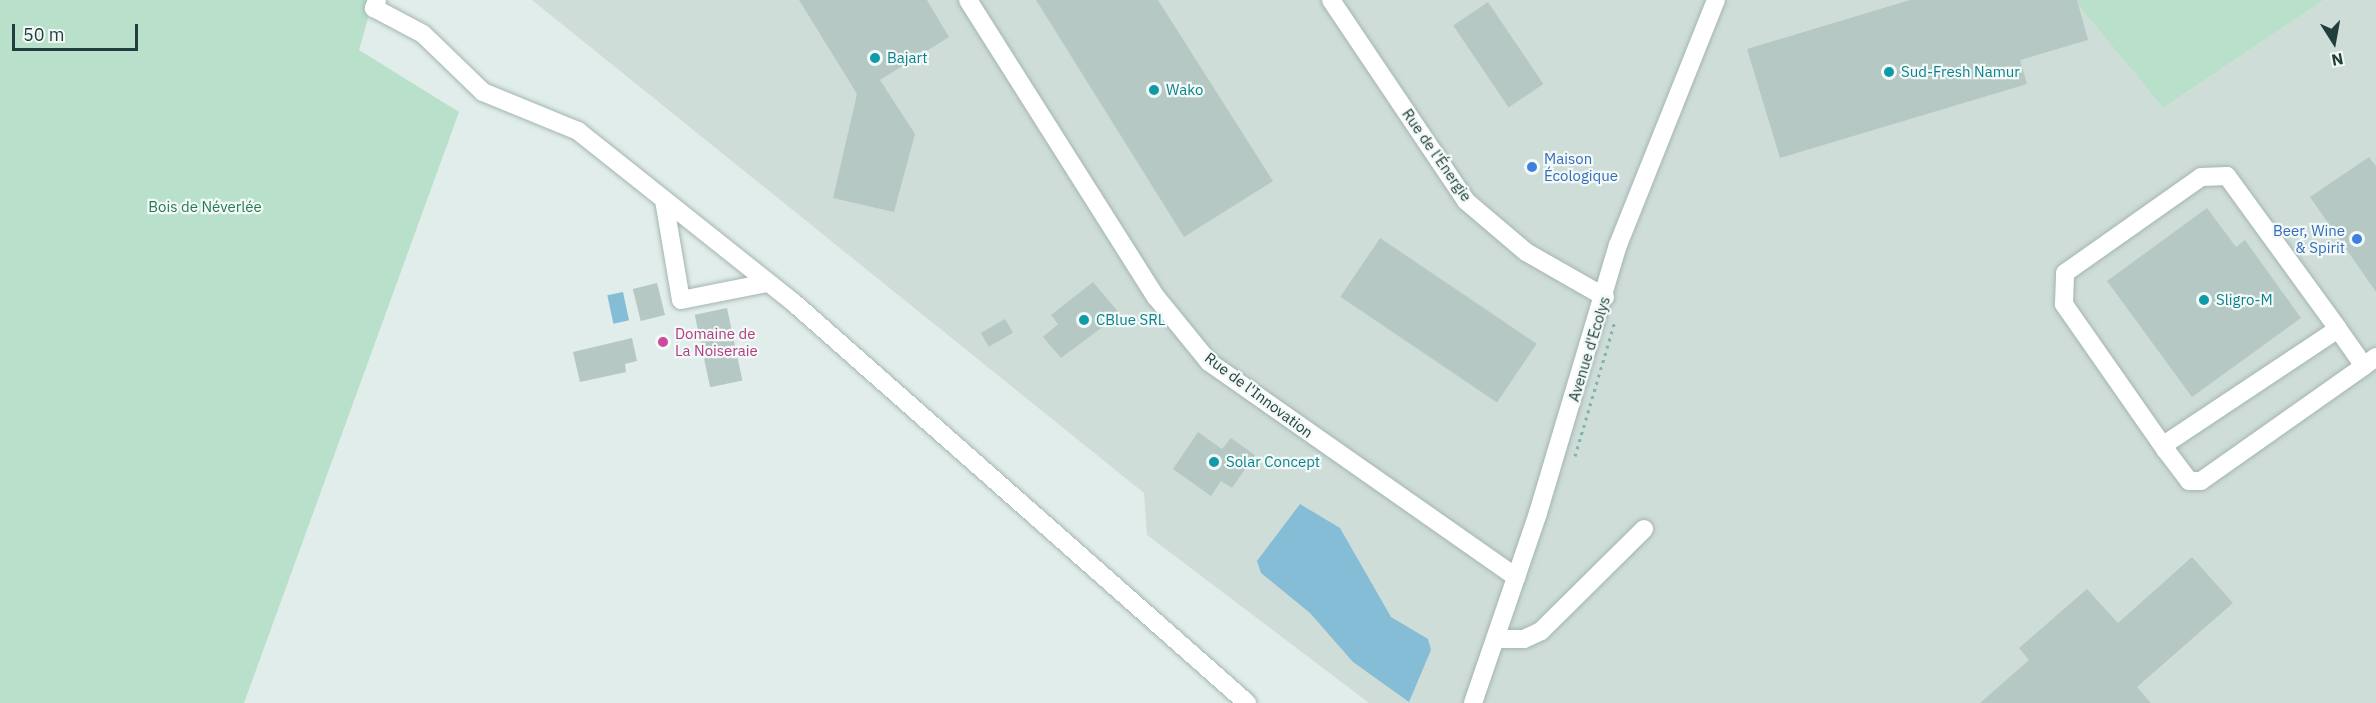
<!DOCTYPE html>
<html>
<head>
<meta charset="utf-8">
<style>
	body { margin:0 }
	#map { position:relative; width:2376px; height:703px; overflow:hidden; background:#e1edea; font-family:"IBM Plex Sans",sans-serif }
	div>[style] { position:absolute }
	.built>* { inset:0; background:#cfddd9 }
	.green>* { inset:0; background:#b9e0ca }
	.water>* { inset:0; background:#85bcd6; transform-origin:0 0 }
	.building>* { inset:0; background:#b6c8c3; transform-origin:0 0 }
	.path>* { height:3px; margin-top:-1.5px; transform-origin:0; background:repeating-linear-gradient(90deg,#7fb3ac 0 3px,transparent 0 7.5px) }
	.roads { filter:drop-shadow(0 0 2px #a3b5b2) drop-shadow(0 0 2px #a3b5b2) }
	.minor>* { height:18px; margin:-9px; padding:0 9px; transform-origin:9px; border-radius:9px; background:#fff }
	.dots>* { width:16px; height:16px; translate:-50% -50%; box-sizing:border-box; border:3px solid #f2f9f7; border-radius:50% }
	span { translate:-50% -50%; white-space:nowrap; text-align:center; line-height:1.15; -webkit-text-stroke:4.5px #f2f9f7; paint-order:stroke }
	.culture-label { font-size:15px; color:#0d838f }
	.left { translate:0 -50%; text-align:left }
	.street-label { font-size:15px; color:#203f3c }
	.shop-label { font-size:15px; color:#366cbe }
	.right { translate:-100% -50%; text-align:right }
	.park-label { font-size:15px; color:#277955 }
	.hotel-label { font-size:15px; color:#b23c85 }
	.north { position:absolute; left:2304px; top:12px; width:60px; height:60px; -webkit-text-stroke:4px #f2f9f7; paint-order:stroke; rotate:169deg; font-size:16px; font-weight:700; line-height:24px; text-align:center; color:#203f3c }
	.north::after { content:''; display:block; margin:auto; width:21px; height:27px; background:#203f3c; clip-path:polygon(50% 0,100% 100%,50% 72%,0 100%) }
	.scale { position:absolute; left:12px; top:24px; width:126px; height:27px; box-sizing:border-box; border:3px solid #203f3c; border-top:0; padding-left:8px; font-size:18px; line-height:21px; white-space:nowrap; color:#203f3c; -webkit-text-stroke:4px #f2f9f7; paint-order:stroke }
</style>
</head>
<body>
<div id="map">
	<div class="built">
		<div style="clip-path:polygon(532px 0,2074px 0,2163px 108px,2324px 0,2376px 0,2376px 703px,1369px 703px,1147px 535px,1144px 493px)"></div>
	</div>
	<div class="green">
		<div style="clip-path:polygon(0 0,373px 0,359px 50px,459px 112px,244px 703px,0 703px)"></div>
		<div style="clip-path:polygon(2074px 0,2324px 0,2163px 108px)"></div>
	</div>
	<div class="water">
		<div style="left:623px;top:292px;width:29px;height:16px;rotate:78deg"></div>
		<div style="clip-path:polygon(1300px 504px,1340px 528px,1391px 617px,1428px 639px,1431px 650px,1409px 702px,1353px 662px,1310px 613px,1261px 573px,1257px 561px)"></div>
	</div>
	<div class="building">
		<div style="clip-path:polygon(799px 0,927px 0,949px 37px,880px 80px,915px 134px,894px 212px,833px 198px,857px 94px)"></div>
		<div style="clip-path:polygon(1036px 0,1158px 0,1273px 181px,1184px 237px)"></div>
		<div style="clip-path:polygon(1910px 0,2077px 0,2088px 40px,2020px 60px,2027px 84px,1780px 158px,1747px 49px)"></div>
		<div style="left:1488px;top:2px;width:99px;height:42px;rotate:56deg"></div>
		<div style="clip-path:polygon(2369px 157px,2376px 166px,2376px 292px,2310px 197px)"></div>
		<div style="clip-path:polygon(2207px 208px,2236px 247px,2245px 240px,2301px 318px,2192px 397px,2107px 281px)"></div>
		<div style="left:1380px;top:238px;width:189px;height:71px;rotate:34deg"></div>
		<div style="clip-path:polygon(1093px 282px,1120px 314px,1061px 358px,1043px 337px,1058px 324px,1051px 315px)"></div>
		<div style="left:657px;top:283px;width:33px;height:25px;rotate:76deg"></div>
		<div style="left:727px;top:308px;width:74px;height:33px;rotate:78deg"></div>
		<div style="left:1005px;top:319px;width:16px;height:28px;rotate:60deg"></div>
		<div style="clip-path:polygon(632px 338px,637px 361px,625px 364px,626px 372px,580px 382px,573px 352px)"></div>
		<div style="clip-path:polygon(1198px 432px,1222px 449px,1231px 438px,1255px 455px,1232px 488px,1221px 481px,1211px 496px,1173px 469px)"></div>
		<div style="clip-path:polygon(2192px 557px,2233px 603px,2137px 687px,2151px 703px,1980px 703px,2029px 660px,2019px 648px,2087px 589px,2118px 623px)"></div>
	</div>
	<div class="path">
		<div style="left:1575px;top:456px;width:138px;rotate:-73.5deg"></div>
	</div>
	<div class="roads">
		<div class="minor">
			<div style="left:377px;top:0;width:9px;rotate:111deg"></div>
			<div style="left:374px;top:8px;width:55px;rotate:28deg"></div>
			<div style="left:423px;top:34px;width:83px;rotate:44deg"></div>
			<div style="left:483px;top:92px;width:103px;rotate:22.3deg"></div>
			<div style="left:578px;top:131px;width:275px;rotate:38.5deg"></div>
			<div style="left:793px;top:302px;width:606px;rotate:41.45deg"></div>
			<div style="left:968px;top:0;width:352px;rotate:57.7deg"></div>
			<div style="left:1156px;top:297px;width:84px;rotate:50.8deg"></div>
			<div style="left:1209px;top:362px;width:375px;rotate:35deg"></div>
			<div style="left:1331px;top:0;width:242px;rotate:56.1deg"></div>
			<div style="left:1466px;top:201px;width:79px;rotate:40.4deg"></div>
			<div style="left:1526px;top:252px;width:91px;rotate:29.7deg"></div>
			<div style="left:664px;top:200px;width:101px;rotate:80.4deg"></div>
			<div style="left:681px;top:300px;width:88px;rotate:-11.2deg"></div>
			<div style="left:2364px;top:366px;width:45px;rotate:-125.1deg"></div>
			<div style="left:2338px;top:329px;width:204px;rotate:146.4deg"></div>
			<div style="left:2168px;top:442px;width:8px;rotate:113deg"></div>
			<div style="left:2165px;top:449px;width:40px;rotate:53deg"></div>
			<div style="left:2189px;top:481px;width:12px"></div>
			<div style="left:2201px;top:481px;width:199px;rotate:-35.2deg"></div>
			<div style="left:2364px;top:366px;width:15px;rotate:-37deg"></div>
			<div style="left:2165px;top:449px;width:177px;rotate:-124.9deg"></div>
			<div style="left:2064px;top:304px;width:31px;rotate:-88deg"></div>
			<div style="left:2065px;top:273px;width:166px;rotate:-35.2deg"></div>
			<div style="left:2201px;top:177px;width:26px;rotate:-2deg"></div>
			<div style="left:2227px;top:176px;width:189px;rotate:54deg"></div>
			<div style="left:1495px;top:639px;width:29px"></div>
			<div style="left:1524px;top:639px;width:19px;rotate:-25deg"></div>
			<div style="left:1541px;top:631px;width:145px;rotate:-44.7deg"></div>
			<div style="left:1473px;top:703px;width:201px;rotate:-71.1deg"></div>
			<div style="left:1538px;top:513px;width:280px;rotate:-73.4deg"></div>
			<div style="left:1618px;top:245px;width:264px;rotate:-68.2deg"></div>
		</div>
	</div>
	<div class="dots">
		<div style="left:875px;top:58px;background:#0f9aa8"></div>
		<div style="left:1889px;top:72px;background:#0f9aa8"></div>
		<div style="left:1154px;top:90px;background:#0f9aa8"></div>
		<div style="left:1532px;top:167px;background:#3f7fe0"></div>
		<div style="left:2357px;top:239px;background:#3f7fe0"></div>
		<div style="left:2204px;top:300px;background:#0f9aa8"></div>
		<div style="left:1084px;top:320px;background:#0f9aa8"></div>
		<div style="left:663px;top:342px;background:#d1479c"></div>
		<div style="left:1214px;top:462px;background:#0f9aa8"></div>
	</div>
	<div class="culture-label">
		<span class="left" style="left:887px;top:58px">Bajart</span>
		<span class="left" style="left:1901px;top:72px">Sud-Fresh Namur</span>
		<span class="left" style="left:1166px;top:90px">Wako</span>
		<span class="left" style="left:2216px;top:300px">Sligro-M</span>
		<span class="left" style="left:1096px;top:320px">CBlue SRL</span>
		<span class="left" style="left:1226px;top:462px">Solar Concept</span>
	</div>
	<div class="street-label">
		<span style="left:1437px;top:155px;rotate:55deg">Rue de l'Énergie</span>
		<span style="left:1589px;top:349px;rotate:-73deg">Avenue d'Ecolys</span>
		<span style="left:1259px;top:395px;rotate:37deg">Rue de l'Innovation</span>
	</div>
	<div class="shop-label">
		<span class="left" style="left:1544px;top:167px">Maison<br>Écologique</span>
		<span class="right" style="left:2345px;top:239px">Beer, Wine<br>&amp; Spirit</span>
	</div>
	<div class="park-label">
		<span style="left:205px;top:207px">Bois de Néverlée</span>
	</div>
	<div class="hotel-label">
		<span class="left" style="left:675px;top:342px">Domaine de<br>La Noiseraie</span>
	</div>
	<div class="north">N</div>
	<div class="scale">50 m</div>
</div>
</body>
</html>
